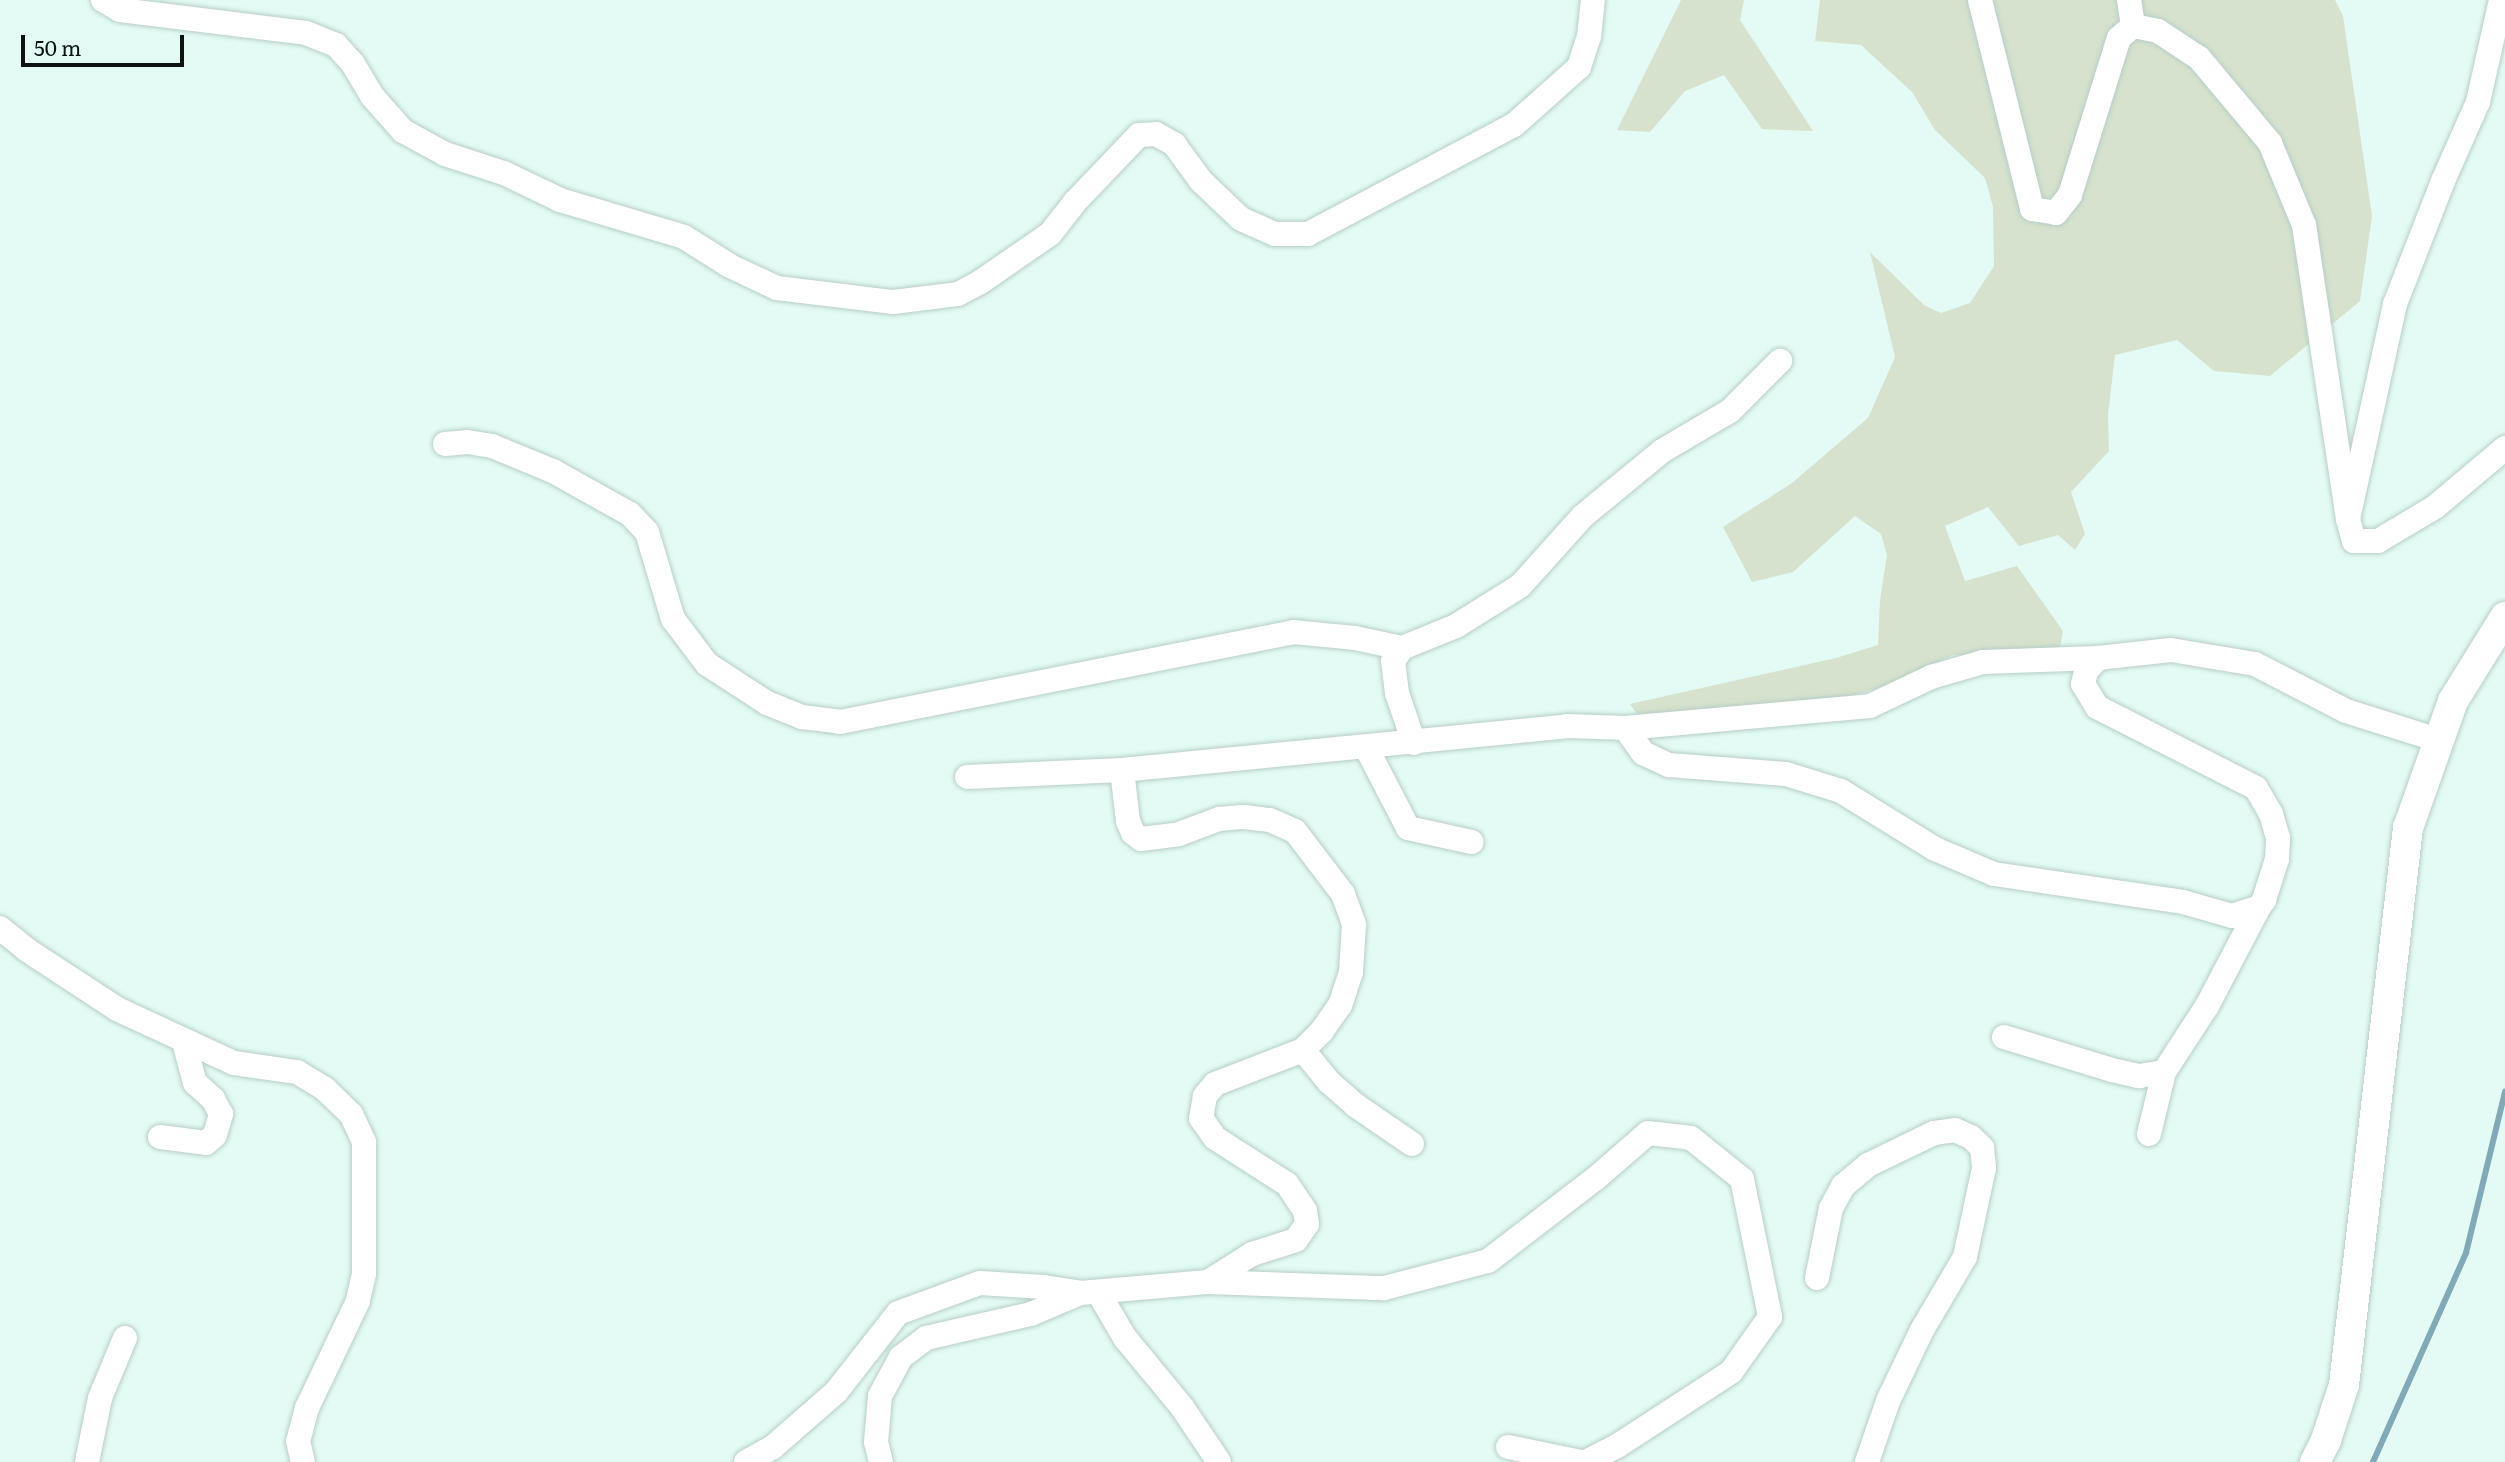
<!DOCTYPE html>
<html>
<head>
<meta charset="utf-8">
<style>
	body { margin:0 }
	#map { position:relative; width:2505px; height:1462px; overflow:hidden; background:#e3fbf4; font-family:Literata,serif }
	div>[style] { position:absolute }
	.green>* { inset:0; background:#d6e2cd }
	.stream>* { height:6px; margin:-3px; padding:0 3px; transform-origin:3px; border-radius:3px; background:#82a9b7 }
	.roads { filter:drop-shadow(0 0 2px #b7cec7) drop-shadow(0 0 2px #b7cec7) }
	.minor>* { height:24px; margin:-12px; padding:0 12px; transform-origin:12px; border-radius:12px; background:#fff }
	.tertiary>* { height:30px; margin:-15px; padding:0 15px; transform-origin:15px; border-radius:15px; background:#fff }
	span { translate:-50% -50%; white-space:nowrap; text-align:center; line-height:1.15; -webkit-text-stroke:5px #e3fbf4; paint-order:stroke }
	.scale { position:absolute; left:21px; top:35px; width:163px; height:32px; box-sizing:border-box; border:4px solid #0b1411; border-top:0; padding-left:9px; font-size:21px; line-height:24px; white-space:nowrap; color:#0b1411; -webkit-text-stroke:5px #e3fbf4; paint-order:stroke }
</style>
</head>
<body>
<div id="map">
	<div class="green">
		<div style="clip-path:polygon(1681px 0,1744px 0,1740px 20px,1813px 131px,1762px 129px,1724px 75px,1685px 91px,1650px 132px,1617px 130px)"></div>
		<div style="clip-path:polygon(1820px 0,2335px 0,2343px 16px,2372px 216px,2360px 301px,2270px 376px,2214px 371px,2177px 340px,2115px 355px,2108px 415px,2109px 451px,2071px 492px,2085px 534px,2075px 550px,2058px 535px,2019px 546px,1988px 507px,1945px 526px,1965px 581px,2017px 566px,2063px 631px,2059px 652px,1953px 655px,1890px 685px,1814px 706px,1637px 714px,1630px 704px,1836px 658px,1878px 645px,1880px 600px,1887px 555px,1881px 534px,1855px 516px,1793px 572px,1752px 582px,1723px 527px,1792px 483px,1868px 418px,1895px 357px,1870px 252px,1924px 305px,1941px 313px,1970px 303px,1994px 266px,1993px 207px,1985px 178px,1935px 130px,1912px 92px,1861px 45px,1815px 41px)"></div>
	</div>
	<div class="stream">
		<div style="left:2373px;top:1462px;width:229px;rotate:-66deg"></div>
		<div style="left:2466px;top:1253px;width:166px;rotate:-76.4deg"></div>
	</div>
	<div class="roads">
		<div class="minor">
			<div style="left:103px;top:0;width:20px;rotate:30deg"></div>
			<div style="left:120px;top:10px;width:187px;rotate:7deg"></div>
			<div style="left:306px;top:33px;width:32px;rotate:22deg"></div>
			<div style="left:336px;top:45px;width:25px;rotate:48deg"></div>
			<div style="left:353px;top:64px;width:37px;rotate:59deg"></div>
			<div style="left:372px;top:96px;width:47px;rotate:48.5deg"></div>
			<div style="left:403px;top:131px;width:48px;rotate:28.7deg"></div>
			<div style="left:445px;top:154px;width:62px;rotate:17.9deg"></div>
			<div style="left:504px;top:173px;width:62px;rotate:25.7deg"></div>
			<div style="left:560px;top:200px;width:129px;rotate:16.6deg"></div>
			<div style="left:684px;top:237px;width:54px;rotate:32.2deg"></div>
			<div style="left:730px;top:266px;width:52px;rotate:25.1deg"></div>
			<div style="left:777px;top:288px;width:117px;rotate:6.9deg"></div>
			<div style="left:893px;top:302px;width:65px;rotate:-7deg"></div>
			<div style="left:958px;top:294px;width:24px;rotate:-28deg"></div>
			<div style="left:979px;top:283px;width:86px;rotate:-34.6deg"></div>
			<div style="left:1050px;top:234px;width:39px;rotate:-52deg"></div>
			<div style="left:1074px;top:203px;width:94px;rotate:-46.3deg"></div>
			<div style="left:1139px;top:135px;width:17px;rotate:-3deg"></div>
			<div style="left:1156px;top:134px;width:21px;rotate:29deg"></div>
			<div style="left:1174px;top:144px;width:46px;rotate:53.9deg"></div>
			<div style="left:1201px;top:181px;width:55px;rotate:43.5deg"></div>
			<div style="left:1241px;top:219px;width:37px;rotate:24deg"></div>
			<div style="left:1275px;top:234px;width:33px"></div>
			<div style="left:1308px;top:234px;width:233px;rotate:-27.9deg"></div>
			<div style="left:1514px;top:125px;width:87px;rotate:-41.7deg"></div>
			<div style="left:1579px;top:67px;width:32px;rotate:-72deg"></div>
			<div style="left:1589px;top:37px;width:37px;rotate:-84deg"></div>
			<div style="left:1980px;top:0;width:215px;rotate:76deg"></div>
			<div style="left:2032px;top:209px;width:24px;rotate:9deg"></div>
			<div style="left:2056px;top:213px;width:23px;rotate:-52deg"></div>
			<div style="left:2070px;top:195px;width:164px;rotate:-72.7deg"></div>
			<div style="left:2119px;top:38px;width:18px;rotate:-41deg"></div>
			<div style="left:2133px;top:26px;width:25px;rotate:11deg"></div>
			<div style="left:2158px;top:31px;width:49px;rotate:33.4deg"></div>
			<div style="left:2199px;top:58px;width:111px;rotate:50.1deg"></div>
			<div style="left:2270px;top:143px;width:89px;rotate:67.5deg"></div>
			<div style="left:2304px;top:225px;width:297px;rotate:81.5deg"></div>
			<div style="left:2129px;top:0;width:26px;rotate:81deg"></div>
			<div style="left:2501px;top:0;width:105px;rotate:102.7deg"></div>
			<div style="left:2478px;top:102px;width:86px;rotate:113.9deg"></div>
			<div style="left:2443px;top:181px;width:132px;rotate:111.3deg"></div>
			<div style="left:2395px;top:304px;width:220px;rotate:102.3deg"></div>
			<div style="left:2348px;top:519px;width:23px;rotate:75deg"></div>
			<div style="left:2354px;top:541px;width:24px"></div>
			<div style="left:2378px;top:541px;width:66px;rotate:-30.8deg"></div>
			<div style="left:2435px;top:507px;width:92px;rotate:-40.1deg"></div>
			<div style="left:445px;top:444px;width:22px;rotate:-5deg"></div>
			<div style="left:467px;top:442px;width:25px;rotate:9deg"></div>
			<div style="left:492px;top:446px;width:66px;rotate:22.3deg"></div>
			<div style="left:553px;top:471px;width:88px;rotate:29.2deg"></div>
			<div style="left:630px;top:514px;width:25px;rotate:47deg"></div>
			<div style="left:647px;top:532px;width:91px;rotate:73.4deg"></div>
			<div style="left:673px;top:619px;width:56px;rotate:52.9deg"></div>
			<div style="left:707px;top:664px;width:72px;rotate:33deg"></div>
			<div style="left:767px;top:703px;width:38px;rotate:22deg"></div>
			<div style="left:802px;top:717px;width:38px;rotate:7deg"></div>
			<div style="left:840px;top:722px;width:462px;rotate:-11.2deg"></div>
			<div style="left:1293px;top:632px;width:62px;rotate:5.5deg"></div>
			<div style="left:1355px;top:638px;width:48px;rotate:12deg"></div>
			<div style="left:1625px;top:728px;width:31px;rotate:54deg"></div>
			<div style="left:1643px;top:753px;width:29px;rotate:25deg"></div>
			<div style="left:1669px;top:765px;width:117px;rotate:4.4deg"></div>
			<div style="left:1786px;top:774px;width:58px;rotate:17.2deg"></div>
			<div style="left:1841px;top:791px;width:110px;rotate:31.7deg"></div>
			<div style="left:1935px;top:849px;width:64px;rotate:23deg"></div>
			<div style="left:1994px;top:874px;width:191px;rotate:8.4deg"></div>
			<div style="left:2183px;top:902px;width:51px;rotate:15.9deg"></div>
			<div style="left:2232px;top:916px;width:28px;rotate:-18deg"></div>
			<div style="left:2259px;top:907px;width:9px;rotate:-54deg"></div>
			<div style="left:2264px;top:900px;width:43px;rotate:-72.4deg"></div>
			<div style="left:2277px;top:859px;width:21px;rotate:-87deg"></div>
			<div style="left:2278px;top:838px;width:25px;rotate:-106deg"></div>
			<div style="left:2271px;top:814px;width:30px;rotate:-120deg"></div>
			<div style="left:2256px;top:788px;width:178px;rotate:-153deg"></div>
			<div style="left:2097px;top:707px;width:27px;rotate:-121deg"></div>
			<div style="left:2083px;top:684px;width:13px;rotate:-77deg"></div>
			<div style="left:2086px;top:671px;width:18px;rotate:-47deg"></div>
			<div style="left:2098px;top:658px;width:73px;rotate:-6.3deg"></div>
			<div style="left:2171px;top:650px;width:85px;rotate:9.5deg"></div>
			<div style="left:2255px;top:664px;width:102px;rotate:27.3deg"></div>
			<div style="left:2346px;top:711px;width:96px;rotate:17.5deg"></div>
			<div style="left:1414px;top:743px;width:53px;rotate:-108.8deg"></div>
			<div style="left:1397px;top:693px;width:32px;rotate:-97deg"></div>
			<div style="left:1393px;top:661px;width:16px;rotate:-55deg"></div>
			<div style="left:1402px;top:648px;width:58px;rotate:-22.2deg"></div>
			<div style="left:1456px;top:626px;width:75px;rotate:-32deg"></div>
			<div style="left:1520px;top:586px;width:94px;rotate:-48deg"></div>
			<div style="left:1583px;top:516px;width:102px;rotate:-39.4deg"></div>
			<div style="left:1662px;top:451px;width:79px;rotate:-30.5deg"></div>
			<div style="left:1730px;top:411px;width:71px;rotate:-45deg"></div>
			<div style="left:1366px;top:747px;width:91px;rotate:62.6deg"></div>
			<div style="left:1408px;top:828px;width:65px;rotate:12.5deg"></div>
			<div style="left:1122px;top:770px;width:51px;rotate:83.3deg"></div>
			<div style="left:1128px;top:821px;width:13px;rotate:67deg"></div>
			<div style="left:1133px;top:833px;width:10px;rotate:37deg"></div>
			<div style="left:1141px;top:839px;width:38px;rotate:-7deg"></div>
			<div style="left:1179px;top:834px;width:43px;rotate:-20.6deg"></div>
			<div style="left:1219px;top:819px;width:25px;rotate:-5deg"></div>
			<div style="left:1244px;top:817px;width:26px;rotate:7deg"></div>
			<div style="left:1270px;top:820px;width:27px;rotate:24deg"></div>
			<div style="left:1295px;top:831px;width:79px;rotate:52.7deg"></div>
			<div style="left:1343px;top:894px;width:33px;rotate:70deg"></div>
			<div style="left:1354px;top:925px;width:47px;rotate:93.7deg"></div>
			<div style="left:1351px;top:972px;width:35px;rotate:108deg"></div>
			<div style="left:1340px;top:1005px;width:32px;rotate:125deg"></div>
			<div style="left:1322px;top:1031px;width:27px;rotate:135deg"></div>
			<div style="left:1303px;top:1050px;width:94px;rotate:158.9deg"></div>
			<div style="left:1215px;top:1084px;width:16px;rotate:130deg"></div>
			<div style="left:1205px;top:1096px;width:22px;rotate:100deg"></div>
			<div style="left:1201px;top:1118px;width:24px;rotate:55deg"></div>
			<div style="left:1215px;top:1138px;width:85px;rotate:32.6deg"></div>
			<div style="left:1287px;top:1184px;width:32px;rotate:56deg"></div>
			<div style="left:1305px;top:1211px;width:13px;rotate:81deg"></div>
			<div style="left:1307px;top:1224px;width:19px;rotate:125deg"></div>
			<div style="left:1296px;top:1240px;width:46px;rotate:162.3deg"></div>
			<div style="left:1252px;top:1254px;width:52px;rotate:147.5deg"></div>
			<div style="left:967px;top:777px;width:155px;rotate:-2.6deg"></div>
			<div style="left:1122px;top:770px;width:447px;rotate:-5.6deg"></div>
			<div style="left:1567px;top:726px;width:58px;rotate:2deg"></div>
			<div style="left:1625px;top:728px;width:246px;rotate:-5.1deg"></div>
			<div style="left:1870px;top:706px;width:68px;rotate:-25.4deg"></div>
			<div style="left:1931px;top:677px;width:54px;rotate:-16.1deg"></div>
			<div style="left:1983px;top:662px;width:115px;rotate:-2deg"></div>
			<div style="left:0;top:928px;width:35px;rotate:39deg"></div>
			<div style="left:27px;top:950px;width:108px;rotate:33.2deg"></div>
			<div style="left:117px;top:1009px;width:129px;rotate:24.8deg"></div>
			<div style="left:234px;top:1063px;width:64px;rotate:8.1deg"></div>
			<div style="left:297px;top:1072px;width:33px;rotate:31deg"></div>
			<div style="left:325px;top:1089px;width:36px;rotate:44deg"></div>
			<div style="left:351px;top:1114px;width:31px;rotate:65deg"></div>
			<div style="left:364px;top:1142px;width:132px;rotate:90deg"></div>
			<div style="left:364px;top:1274px;width:28px;rotate:103deg"></div>
			<div style="left:358px;top:1301px;width:119px;rotate:115.5deg"></div>
			<div style="left:307px;top:1408px;width:34px;rotate:105deg"></div>
			<div style="left:298px;top:1441px;width:22px;rotate:77deg"></div>
			<div style="left:2004px;top:1037px;width:113px;rotate:17deg"></div>
			<div style="left:2112px;top:1070px;width:28px;rotate:13deg"></div>
			<div style="left:2139px;top:1076px;width:25px;rotate:-9deg"></div>
			<div style="left:1303px;top:1050px;width:41px;rotate:50.9deg"></div>
			<div style="left:1329px;top:1082px;width:35px;rotate:41deg"></div>
			<div style="left:1355px;top:1105px;width:69px;rotate:34.4deg"></div>
			<div style="left:2149px;top:1134px;width:64px;rotate:-76.4deg"></div>
			<div style="left:2164px;top:1072px;width:79px;rotate:-56.9deg"></div>
			<div style="left:2207px;top:1006px;width:112px;rotate:-62.3deg"></div>
			<div style="left:160px;top:1137px;width:46px;rotate:7.4deg"></div>
			<div style="left:206px;top:1143px;width:12px;rotate:-42deg"></div>
			<div style="left:215px;top:1135px;width:22px;rotate:-74deg"></div>
			<div style="left:221px;top:1114px;width:17px;rotate:-118deg"></div>
			<div style="left:213px;top:1099px;width:24px;rotate:-138deg"></div>
			<div style="left:195px;top:1083px;width:42px;rotate:-105deg"></div>
			<div style="left:1817px;top:1278px;width:71px;rotate:-78.7deg"></div>
			<div style="left:1831px;top:1208px;width:25px;rotate:-61deg"></div>
			<div style="left:1843px;top:1186px;width:33px;rotate:-40deg"></div>
			<div style="left:1868px;top:1165px;width:73px;rotate:-25.9deg"></div>
			<div style="left:1934px;top:1133px;width:21px;rotate:-8deg"></div>
			<div style="left:1955px;top:1130px;width:17px;rotate:24deg"></div>
			<div style="left:1971px;top:1137px;width:16px;rotate:45deg"></div>
			<div style="left:1982px;top:1148px;width:20px;rotate:84deg"></div>
			<div style="left:1984px;top:1168px;width:91px;rotate:102.1deg"></div>
			<div style="left:1965px;top:1257px;width:85px;rotate:120.5deg"></div>
			<div style="left:1922px;top:1330px;width:79px;rotate:115.6deg"></div>
			<div style="left:1888px;top:1401px;width:65px;rotate:109deg"></div>
			<div style="left:1098px;top:1292px;width:53px;rotate:59.6deg"></div>
			<div style="left:1125px;top:1338px;width:89px;rotate:50.4deg"></div>
			<div style="left:1182px;top:1407px;width:66px;rotate:56.1deg"></div>
			<div style="left:1508px;top:1447px;width:75px;rotate:11.6deg"></div>
			<div style="left:87px;top:1462px;width:65px;rotate:-78.5deg"></div>
			<div style="left:100px;top:1398px;width:65px;rotate:-67.4deg"></div>
			<div style="left:746px;top:1462px;width:31px;rotate:-29deg"></div>
			<div style="left:773px;top:1447px;width:84px;rotate:-41.1deg"></div>
			<div style="left:836px;top:1392px;width:100px;rotate:-51.9deg"></div>
			<div style="left:898px;top:1313px;width:87px;rotate:-20.1deg"></div>
			<div style="left:980px;top:1283px;width:64px;rotate:3.6deg"></div>
			<div style="left:1044px;top:1287px;width:36px;rotate:9deg"></div>
			<div style="left:881px;top:1462px;width:21px;rotate:-104deg"></div>
			<div style="left:876px;top:1442px;width:46px;rotate:-85deg"></div>
			<div style="left:880px;top:1396px;width:44px;rotate:-61.7deg"></div>
			<div style="left:901px;top:1357px;width:31px;rotate:-37deg"></div>
			<div style="left:926px;top:1338px;width:108px;rotate:-12.9deg"></div>
			<div style="left:1031px;top:1314px;width:53px;rotate:-23.2deg"></div>
			<div style="left:1080px;top:1293px;width:128px;rotate:-4.9deg"></div>
			<div style="left:1208px;top:1282px;width:176px;rotate:2deg"></div>
			<div style="left:1384px;top:1288px;width:107px;rotate:-14.6deg"></div>
			<div style="left:1488px;top:1261px;width:135px;rotate:-37.5deg"></div>
			<div style="left:1595px;top:1179px;width:70px;rotate:-41deg"></div>
			<div style="left:1648px;top:1133px;width:43px;rotate:6.6deg"></div>
			<div style="left:1691px;top:1138px;width:65px;rotate:38.8deg"></div>
			<div style="left:1742px;top:1179px;width:141px;rotate:78.5deg"></div>
			<div style="left:1770px;top:1317px;width:67px;rotate:125.3deg"></div>
			<div style="left:1731px;top:1372px;width:136px;rotate:147deg"></div>
			<div style="left:1617px;top:1446px;width:36px;rotate:153deg"></div>
		</div>
		<div class="tertiary">
			<div style="left:2315px;top:1462px;width:25px;rotate:-63deg"></div>
			<div style="left:2326px;top:1440px;width:58px;rotate:-71.9deg"></div>
			<div style="left:2344px;top:1385px;width:561px;rotate:-83.45deg"></div>
			<div style="left:2408px;top:828px;width:135px;rotate:-70.5deg"></div>
			<div style="left:2453px;top:701px;width:99px;rotate:-58.2deg"></div>
		</div>
	</div>
	<div class="scale">50 m</div>
</div>
</body>
</html>
